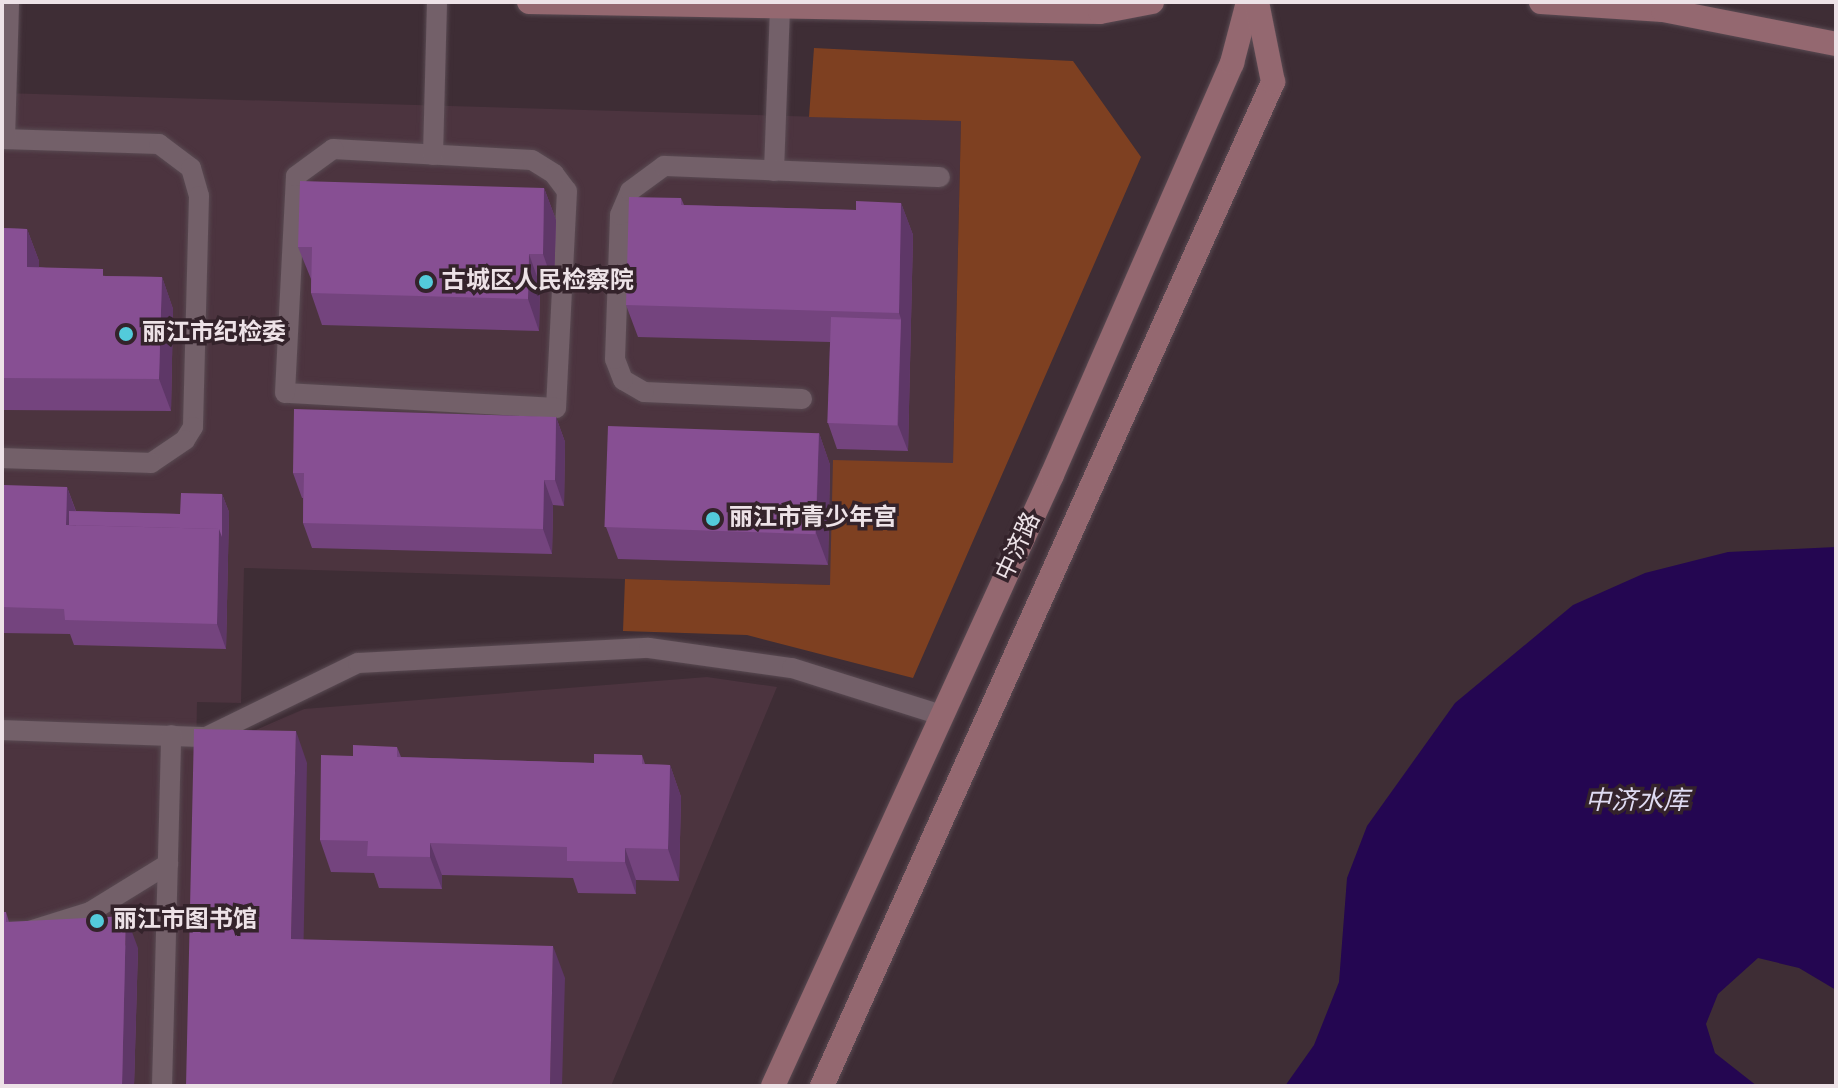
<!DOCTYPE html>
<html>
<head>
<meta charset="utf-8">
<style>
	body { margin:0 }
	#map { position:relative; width:1838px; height:1088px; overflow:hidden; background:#3e2d35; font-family:"Alegreya Sans","Noto Sans SC",sans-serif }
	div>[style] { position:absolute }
	.built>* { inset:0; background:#4c343f }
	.green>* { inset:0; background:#7e4021 }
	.water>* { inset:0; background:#240651 }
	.roads { filter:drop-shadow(0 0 2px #594a52) drop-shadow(0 0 2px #594a52) }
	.lane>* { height:20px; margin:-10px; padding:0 10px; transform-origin:10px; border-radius:10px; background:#736069 }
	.secondary>* { height:24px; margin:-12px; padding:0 12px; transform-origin:12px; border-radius:12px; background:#946870 }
	.wall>* { inset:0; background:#74447e }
	.shaded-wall>* { inset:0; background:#5e3767 }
	.building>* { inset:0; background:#874f93; transform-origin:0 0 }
	.dots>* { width:22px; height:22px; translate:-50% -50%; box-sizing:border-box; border:4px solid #34232b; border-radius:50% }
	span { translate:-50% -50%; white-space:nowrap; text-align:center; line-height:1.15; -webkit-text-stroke:7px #34232b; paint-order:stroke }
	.poi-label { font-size:24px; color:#ede2e7; font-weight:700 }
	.left { translate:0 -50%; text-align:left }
	.street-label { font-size:24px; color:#ede2e7 }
	.water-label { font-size:26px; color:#dfdbf2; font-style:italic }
	.frame { position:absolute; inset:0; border:4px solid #ede2e7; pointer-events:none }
</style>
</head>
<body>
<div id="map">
	<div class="built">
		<div style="clip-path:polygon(2px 93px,961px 121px,953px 463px,830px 585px,244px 568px,241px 703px,197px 702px,196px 756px,304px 709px,707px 677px,777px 687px,611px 1086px,2px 1086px)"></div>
	</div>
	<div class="green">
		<div style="clip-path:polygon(814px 48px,1073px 61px,1141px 157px,913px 678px,747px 635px,623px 631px,625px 579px,830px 585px,833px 460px,953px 463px,961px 121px,809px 117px)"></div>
	</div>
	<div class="water">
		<div style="clip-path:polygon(1836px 547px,1836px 990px,1799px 968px,1758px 958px,1718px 994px,1706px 1024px,1715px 1053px,1757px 1086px,1285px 1086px,1314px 1045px,1339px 982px,1347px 878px,1367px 826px,1455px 703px,1573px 605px,1645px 573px,1728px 552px)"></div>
	</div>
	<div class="roads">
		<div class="lane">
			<div style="left:2px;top:139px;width:157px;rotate:1.8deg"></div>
			<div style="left:159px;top:144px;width:40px;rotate:37deg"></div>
			<div style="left:191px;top:168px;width:29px;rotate:74deg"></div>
			<div style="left:199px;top:196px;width:231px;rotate:91.5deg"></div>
			<div style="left:193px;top:427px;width:15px;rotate:122deg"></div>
			<div style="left:185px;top:440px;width:41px;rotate:145.9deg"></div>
			<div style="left:151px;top:463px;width:149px;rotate:-178.1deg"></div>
			<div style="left:5px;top:139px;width:137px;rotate:-88.3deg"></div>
			<div style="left:333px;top:149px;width:199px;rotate:3.2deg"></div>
			<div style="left:532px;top:160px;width:26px;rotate:32deg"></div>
			<div style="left:554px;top:174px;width:21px;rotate:53deg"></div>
			<div style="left:567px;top:191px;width:217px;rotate:92.9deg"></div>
			<div style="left:556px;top:408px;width:271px;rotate:-176.8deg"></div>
			<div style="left:285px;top:393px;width:217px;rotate:-87.1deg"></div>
			<div style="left:296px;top:176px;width:46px;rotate:-36.1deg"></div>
			<div style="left:433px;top:155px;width:153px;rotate:-88.5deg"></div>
			<div style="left:774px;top:171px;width:165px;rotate:-87.9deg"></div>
			<div style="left:802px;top:399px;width:158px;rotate:-177.5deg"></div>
			<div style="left:644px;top:392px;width:24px;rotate:-150deg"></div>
			<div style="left:623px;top:380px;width:22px;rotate:-111deg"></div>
			<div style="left:615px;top:359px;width:144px;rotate:-88deg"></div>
			<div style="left:620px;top:215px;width:26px;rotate:-67deg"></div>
			<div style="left:630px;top:191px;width:42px;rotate:-36.3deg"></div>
			<div style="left:664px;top:166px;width:276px;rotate:2.3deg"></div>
			<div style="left:2px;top:730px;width:204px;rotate:2deg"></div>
			<div style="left:206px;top:737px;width:169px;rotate:-26deg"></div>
			<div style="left:358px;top:663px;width:291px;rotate:-3deg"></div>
			<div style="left:649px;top:648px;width:144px;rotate:8deg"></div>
			<div style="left:792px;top:668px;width:156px;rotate:17.5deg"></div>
			<div style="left:2px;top:932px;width:24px"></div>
			<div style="left:26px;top:932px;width:67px;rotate:-17.4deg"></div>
			<div style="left:90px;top:912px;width:92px;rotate:-31.6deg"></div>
			<div style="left:162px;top:1086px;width:351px;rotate:-88.5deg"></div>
		</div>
		<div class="secondary">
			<div style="left:529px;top:2px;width:571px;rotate:1deg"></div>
			<div style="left:1100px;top:12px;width:53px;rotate:-10.9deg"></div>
			<div style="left:1541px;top:2px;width:122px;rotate:3.8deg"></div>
			<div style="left:1663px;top:10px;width:176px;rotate:11.1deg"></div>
			<div style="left:773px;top:1086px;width:672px;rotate:-65.46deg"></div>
			<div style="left:1052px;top:475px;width:450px;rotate:-66.4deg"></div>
			<div style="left:1232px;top:63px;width:63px;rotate:-75.3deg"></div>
			<div style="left:822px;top:1086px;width:1101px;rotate:-65.81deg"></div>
			<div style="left:1273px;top:82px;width:82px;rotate:-101.3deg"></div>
		</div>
	</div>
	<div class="wall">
		<div style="clip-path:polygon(544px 188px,556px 220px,554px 286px,540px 285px,539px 331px,322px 325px,311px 293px,311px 279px,298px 247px)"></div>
		<div style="clip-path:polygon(681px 198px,684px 205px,856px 210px,901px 203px,913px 235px,908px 451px,837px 449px,828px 423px,830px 342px,638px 337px,626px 305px)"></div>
		<div style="clip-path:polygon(2px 228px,27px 229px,39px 261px,39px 267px,106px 276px,162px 277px,173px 309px,171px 411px,2px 410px)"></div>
		<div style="clip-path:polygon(556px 417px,565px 442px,564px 506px,553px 505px,552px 554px,312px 548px,303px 523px,303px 498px,302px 498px,293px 473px)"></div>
		<div style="clip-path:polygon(819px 433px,830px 465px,828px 565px,618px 559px,606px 527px)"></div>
		<div style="clip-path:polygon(67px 487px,76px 511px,180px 514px,222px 494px,229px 512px,226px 649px,74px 645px,70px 634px,2px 633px,2px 556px)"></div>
		<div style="clip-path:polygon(397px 747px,401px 757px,594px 763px,642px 755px,645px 764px,670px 765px,681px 797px,679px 881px,636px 880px,636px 894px,578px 893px,573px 878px,442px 875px,442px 889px,379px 888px,374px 873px,331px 872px,320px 840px,353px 756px)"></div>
		<div style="clip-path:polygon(2px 912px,6px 912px,9px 922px,138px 948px,134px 1086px,2px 1086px)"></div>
	</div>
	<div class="shaded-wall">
		<div style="clip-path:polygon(544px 188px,556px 220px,554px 286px,543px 254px)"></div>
		<div style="clip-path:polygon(901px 203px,913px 235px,908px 451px,898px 425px,901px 319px,899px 313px)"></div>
		<div style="clip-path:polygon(27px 229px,39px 261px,39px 299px,27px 267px)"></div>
		<div style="clip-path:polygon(529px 254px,540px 285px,539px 331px,528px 299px)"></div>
		<div style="clip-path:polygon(162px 277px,173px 309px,171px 411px,159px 379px)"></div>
		<div style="clip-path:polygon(556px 417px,565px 442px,564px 506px,555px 480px)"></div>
		<div style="clip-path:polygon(819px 433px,830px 465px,828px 565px,816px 533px)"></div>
		<div style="clip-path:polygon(544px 480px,553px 505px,552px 554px,543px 529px)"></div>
		<div style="clip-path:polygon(67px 487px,76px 512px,76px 533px,66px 525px)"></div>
		<div style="clip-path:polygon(222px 494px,229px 512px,226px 649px,217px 624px,219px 529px)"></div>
		<div style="clip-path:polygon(296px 731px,307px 763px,303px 971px,291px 939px)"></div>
		<div style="clip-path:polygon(670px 765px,681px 797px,679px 881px,668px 849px)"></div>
		<div style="clip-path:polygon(430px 843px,442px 875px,442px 889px,430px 857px)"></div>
		<div style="clip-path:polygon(625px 848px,636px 880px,636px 894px,625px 862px)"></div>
		<div style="clip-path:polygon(126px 916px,138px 948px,134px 1086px,122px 1086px)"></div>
		<div style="clip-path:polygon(553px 946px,565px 978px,562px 1086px,550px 1086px)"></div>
	</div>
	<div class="building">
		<div style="clip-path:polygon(300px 181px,544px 188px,543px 254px,529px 254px,528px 299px,311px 293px,312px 247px,298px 247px)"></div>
		<div style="clip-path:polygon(629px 197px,681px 198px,681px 205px,856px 210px,856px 201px,901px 203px,899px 313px,626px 305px)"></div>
		<div style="clip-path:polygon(2px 228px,27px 229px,27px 267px,103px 269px,103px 276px,162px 277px,159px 379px,2px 378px)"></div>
		<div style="left:831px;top:317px;width:70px;height:106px;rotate:2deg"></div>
		<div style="clip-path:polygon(294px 409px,556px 417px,555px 480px,544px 480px,543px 529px,303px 523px,304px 473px,293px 473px)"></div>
		<div style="left:608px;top:426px;width:211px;height:101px;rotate:2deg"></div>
		<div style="clip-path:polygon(4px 485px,67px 487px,66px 525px,219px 529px,217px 624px,65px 620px,64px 609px,2px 607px)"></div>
		<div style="clip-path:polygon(181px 493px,222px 494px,222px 537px,219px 529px,69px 525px,69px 511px,180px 514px)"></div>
		<div style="clip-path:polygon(194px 729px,296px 731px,291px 939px,553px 946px,550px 1086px,186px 1086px)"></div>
		<div style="clip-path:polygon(353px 745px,397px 747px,397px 757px,594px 763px,594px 754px,642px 755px,642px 764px,670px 765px,668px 849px,625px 848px,625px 862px,567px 861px,567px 847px,430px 843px,430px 857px,367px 856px,368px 841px,320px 840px,321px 755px,353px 756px)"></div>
		<div style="clip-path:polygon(2px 912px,6px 912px,6px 922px,126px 916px,122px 1086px,2px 1084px)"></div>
	</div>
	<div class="dots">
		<div style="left:426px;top:282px;background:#53cbdb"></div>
		<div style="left:126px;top:334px;background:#53cbdb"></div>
		<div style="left:713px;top:519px;background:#53cbdb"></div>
		<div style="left:97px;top:921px;background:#53cbdb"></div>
	</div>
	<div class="poi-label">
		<span class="left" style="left:442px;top:282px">古城区人民检察院</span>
		<span class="left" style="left:142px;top:334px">丽江市纪检委</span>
		<span class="left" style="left:729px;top:519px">丽江市青少年宫</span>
		<span class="left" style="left:113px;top:921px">丽江市图书馆</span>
	</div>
	<div class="street-label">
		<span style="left:1019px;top:547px;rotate:-65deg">中济路</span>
	</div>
	<div class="water-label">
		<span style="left:1637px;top:802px">中济水库</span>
	</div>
	<div class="frame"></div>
</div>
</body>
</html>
